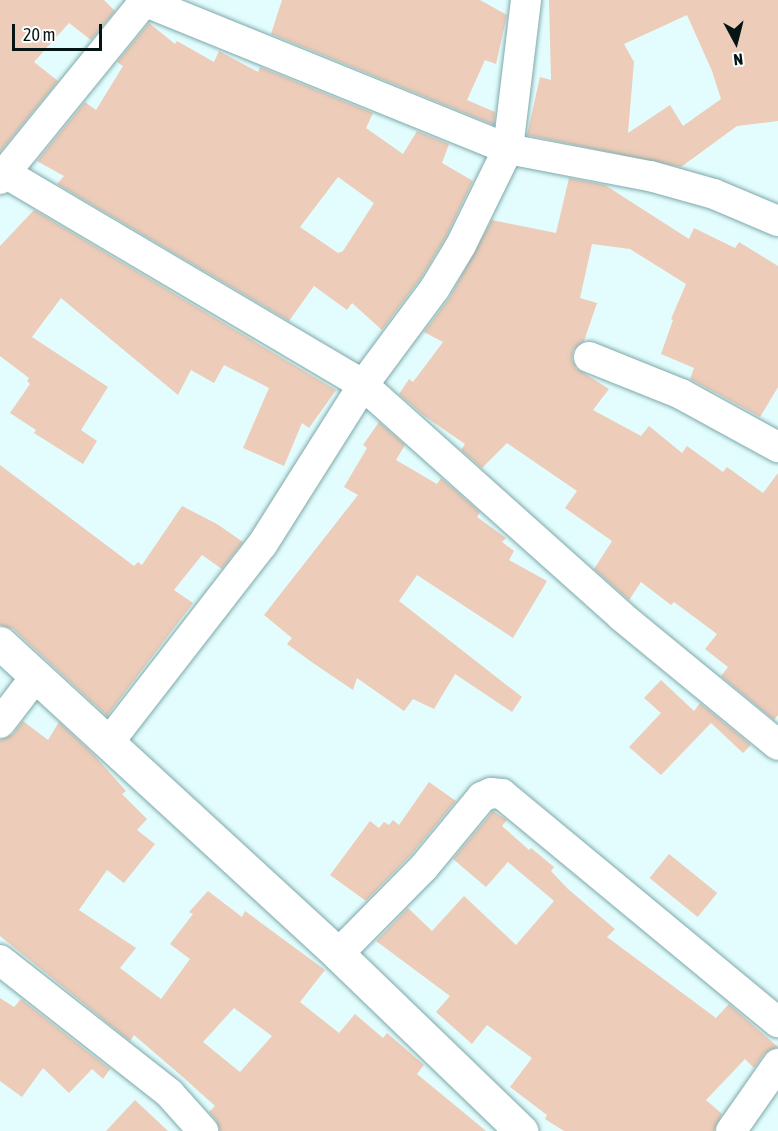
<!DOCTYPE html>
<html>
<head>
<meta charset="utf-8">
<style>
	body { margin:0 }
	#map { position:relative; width:778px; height:1131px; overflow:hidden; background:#e3fdfe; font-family:"Asap Condensed",sans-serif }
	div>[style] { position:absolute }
	.building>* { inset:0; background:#edccb9; transform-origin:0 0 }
	.roads { filter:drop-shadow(0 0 2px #7ea8a9) drop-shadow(0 0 2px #7ea8a9) }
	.minor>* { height:30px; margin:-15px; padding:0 15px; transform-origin:15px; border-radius:15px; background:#fff }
	.major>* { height:33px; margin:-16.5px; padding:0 16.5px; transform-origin:16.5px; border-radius:16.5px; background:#fff }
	span { translate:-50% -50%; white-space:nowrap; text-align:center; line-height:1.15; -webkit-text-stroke:6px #fff; paint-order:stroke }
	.north { position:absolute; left:706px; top:12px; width:60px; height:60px; -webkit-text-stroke:4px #fff; paint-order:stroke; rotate:173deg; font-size:16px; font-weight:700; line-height:24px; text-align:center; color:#051515 }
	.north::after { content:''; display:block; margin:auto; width:21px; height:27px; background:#051515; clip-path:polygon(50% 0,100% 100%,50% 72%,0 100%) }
	.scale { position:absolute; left:12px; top:24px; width:90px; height:27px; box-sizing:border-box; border:3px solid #051515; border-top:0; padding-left:8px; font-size:18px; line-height:21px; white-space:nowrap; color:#051515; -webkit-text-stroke:4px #fff; paint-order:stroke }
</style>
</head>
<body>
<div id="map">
	<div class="building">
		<div style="clip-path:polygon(0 0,104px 0,115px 11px,91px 40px,69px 23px,34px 62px,58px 81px,0 152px)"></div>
		<div style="clip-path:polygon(282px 0,480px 0,507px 15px,496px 64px,485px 60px,467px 100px,495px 112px,494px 125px,271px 34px)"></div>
		<div style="clip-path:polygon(evenodd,549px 0,778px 0,778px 121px,737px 126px,681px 167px,527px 135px,540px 77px,551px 80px,549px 0,687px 15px,712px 71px,721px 99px,683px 126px,670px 105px,628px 133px,634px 62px,624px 44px,687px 15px)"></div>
		<div style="clip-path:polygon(evenodd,149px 23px,175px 44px,177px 41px,214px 62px,219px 51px,258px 72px,260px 67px,373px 113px,366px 128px,403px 154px,417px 131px,449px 144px,442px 163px,473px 181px,446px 237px,421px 278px,382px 330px,352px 303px,347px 310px,314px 286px,289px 321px,57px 184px,64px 176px,37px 161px,85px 102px,96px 110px,123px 66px,117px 62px,149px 23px,338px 177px,374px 203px,343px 251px,338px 253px,300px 227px,338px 177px)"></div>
		<div style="clip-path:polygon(569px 178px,605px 185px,689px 239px,694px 228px,735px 248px,739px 242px,778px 266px,778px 387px,760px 417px,690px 379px,694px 368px,661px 354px,673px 320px,671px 319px,686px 284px,630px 249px,592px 244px,580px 298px,597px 303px,584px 341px,573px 350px,572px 359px,576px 368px,609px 389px,593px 410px,641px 436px,649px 426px,682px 453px,687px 446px,723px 472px,727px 467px,763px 493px,778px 473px,778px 715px,774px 720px,721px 676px,728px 667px,705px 649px,717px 634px,674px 602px,671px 605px,641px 582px,629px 600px,594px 569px,612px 541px,565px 508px,577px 491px,507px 443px,482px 468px,461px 450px,465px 444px,423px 415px,399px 394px,409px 379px,413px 382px,443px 342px,424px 332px,450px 297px,492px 220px,556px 233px)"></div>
		<div style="clip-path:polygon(34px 210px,336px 390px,309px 428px,302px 423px,284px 466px,243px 448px,269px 388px,224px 365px,214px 383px,191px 370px,178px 395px,61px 298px,32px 337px,108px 387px,81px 430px,97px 441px,83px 464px,34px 433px,36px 430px,10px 413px,30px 384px,27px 381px,29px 378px,0 356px,0 246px)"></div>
		<div style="clip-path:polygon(379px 422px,405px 445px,396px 460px,437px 484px,441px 478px,480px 512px,477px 517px,506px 538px,502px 542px,514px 551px,509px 560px,547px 581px,513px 638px,417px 575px,399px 601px,522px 697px,512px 712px,455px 674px,434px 709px,413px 699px,404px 711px,357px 678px,353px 690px,313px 663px,287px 644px,292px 638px,264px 615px,358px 495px,344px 487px,367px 448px,363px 445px)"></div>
		<div style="clip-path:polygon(0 465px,134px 566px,138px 562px,142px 565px,182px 506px,217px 524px,243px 542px,222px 569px,202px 555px,174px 590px,193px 603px,107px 716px,13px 629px,0 625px)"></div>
		<div style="clip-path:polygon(661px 680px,694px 711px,700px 703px,751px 745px,743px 753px,711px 723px,661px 775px,629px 747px,661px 713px,644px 698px)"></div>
		<div style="clip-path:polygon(evenodd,23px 721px,48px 740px,59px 722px,95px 756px,126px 791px,122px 794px,147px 819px,137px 830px,155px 844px,124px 883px,107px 870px,79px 910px,136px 948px,120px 968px,161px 999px,190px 959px,170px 944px,193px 914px,189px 912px,208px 891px,242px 917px,245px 911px,325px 970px,300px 1002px,339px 1033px,355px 1014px,383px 1038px,387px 1033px,424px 1065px,417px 1074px,486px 1131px,220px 1131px,216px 1120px,209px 1112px,215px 1106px,184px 1078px,134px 1035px,130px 1041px,0 936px,0 740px,13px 734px,23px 721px,234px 1008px,272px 1036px,240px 1072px,203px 1042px,234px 1008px)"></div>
		<div style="clip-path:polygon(429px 782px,456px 801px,411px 855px,366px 901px,330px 875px,370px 821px,379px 828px,384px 822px,389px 825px,393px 820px,399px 825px)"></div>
		<div style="clip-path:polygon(493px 811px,507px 820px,502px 826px,529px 850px,531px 848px,554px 867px,551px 871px,568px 889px,615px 929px,607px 937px,716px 1018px,729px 1004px,778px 1047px,764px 1054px,754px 1068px,745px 1059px,706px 1100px,722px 1114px,714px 1131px,564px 1131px,545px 1119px,547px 1115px,510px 1087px,532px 1058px,487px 1025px,472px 1044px,436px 1012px,450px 996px,376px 941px,408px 908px,432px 931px,464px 896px,516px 945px,554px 901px,508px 862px,486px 887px,453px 859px)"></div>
		<div style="left:669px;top:854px;width:62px;height:31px;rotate:39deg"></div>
		<div style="clip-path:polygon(0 998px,14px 1007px,21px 999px,110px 1069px,103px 1079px,92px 1069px,69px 1093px,43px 1068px,22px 1097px,0 1081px)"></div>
		<div style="clip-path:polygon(135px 1100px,168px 1131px,106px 1131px)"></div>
	</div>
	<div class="roads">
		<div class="minor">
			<div style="left:141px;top:0;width:396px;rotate:22.1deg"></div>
			<div style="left:508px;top:149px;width:145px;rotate:10.8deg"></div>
			<div style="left:650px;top:176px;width:66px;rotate:15.7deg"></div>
			<div style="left:714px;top:194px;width:69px;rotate:22.9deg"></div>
			<div style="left:0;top:170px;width:422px;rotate:30.6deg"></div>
			<div style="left:363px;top:385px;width:346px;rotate:41.8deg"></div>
			<div style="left:621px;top:616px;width:203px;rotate:39.4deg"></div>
			<div style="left:0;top:179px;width:228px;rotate:-50.9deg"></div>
			<div style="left:589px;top:357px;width:99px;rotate:21.9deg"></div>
			<div style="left:681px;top:394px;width:111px;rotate:28.7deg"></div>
			<div style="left:0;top:723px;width:59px;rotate:-52.5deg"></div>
			<div style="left:109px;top:742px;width:249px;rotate:-52.2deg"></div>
			<div style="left:262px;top:545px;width:189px;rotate:-57.7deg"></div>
			<div style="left:363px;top:385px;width:121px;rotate:-53.4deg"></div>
			<div style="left:435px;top:288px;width:50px;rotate:-58.8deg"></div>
			<div style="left:461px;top:245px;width:107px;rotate:-63.9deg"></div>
			<div style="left:508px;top:149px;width:150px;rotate:-83.1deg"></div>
			<div style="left:338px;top:954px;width:122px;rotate:-45.3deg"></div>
			<div style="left:424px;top:867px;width:91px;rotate:-50.4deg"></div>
			<div style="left:482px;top:797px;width:10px;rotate:-24deg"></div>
			<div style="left:491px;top:793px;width:11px;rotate:5deg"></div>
			<div style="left:502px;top:794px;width:358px;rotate:39.6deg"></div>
			<div style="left:0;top:960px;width:216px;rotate:38.2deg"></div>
			<div style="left:170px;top:1094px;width:50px;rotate:48.3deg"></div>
			<div style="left:731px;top:1131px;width:82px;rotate:-55deg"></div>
		</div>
		<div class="major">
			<div style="left:0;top:643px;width:459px;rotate:42.6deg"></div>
			<div style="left:338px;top:954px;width:255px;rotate:44deg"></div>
		</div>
	</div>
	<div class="north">N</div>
	<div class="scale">20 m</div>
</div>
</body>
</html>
